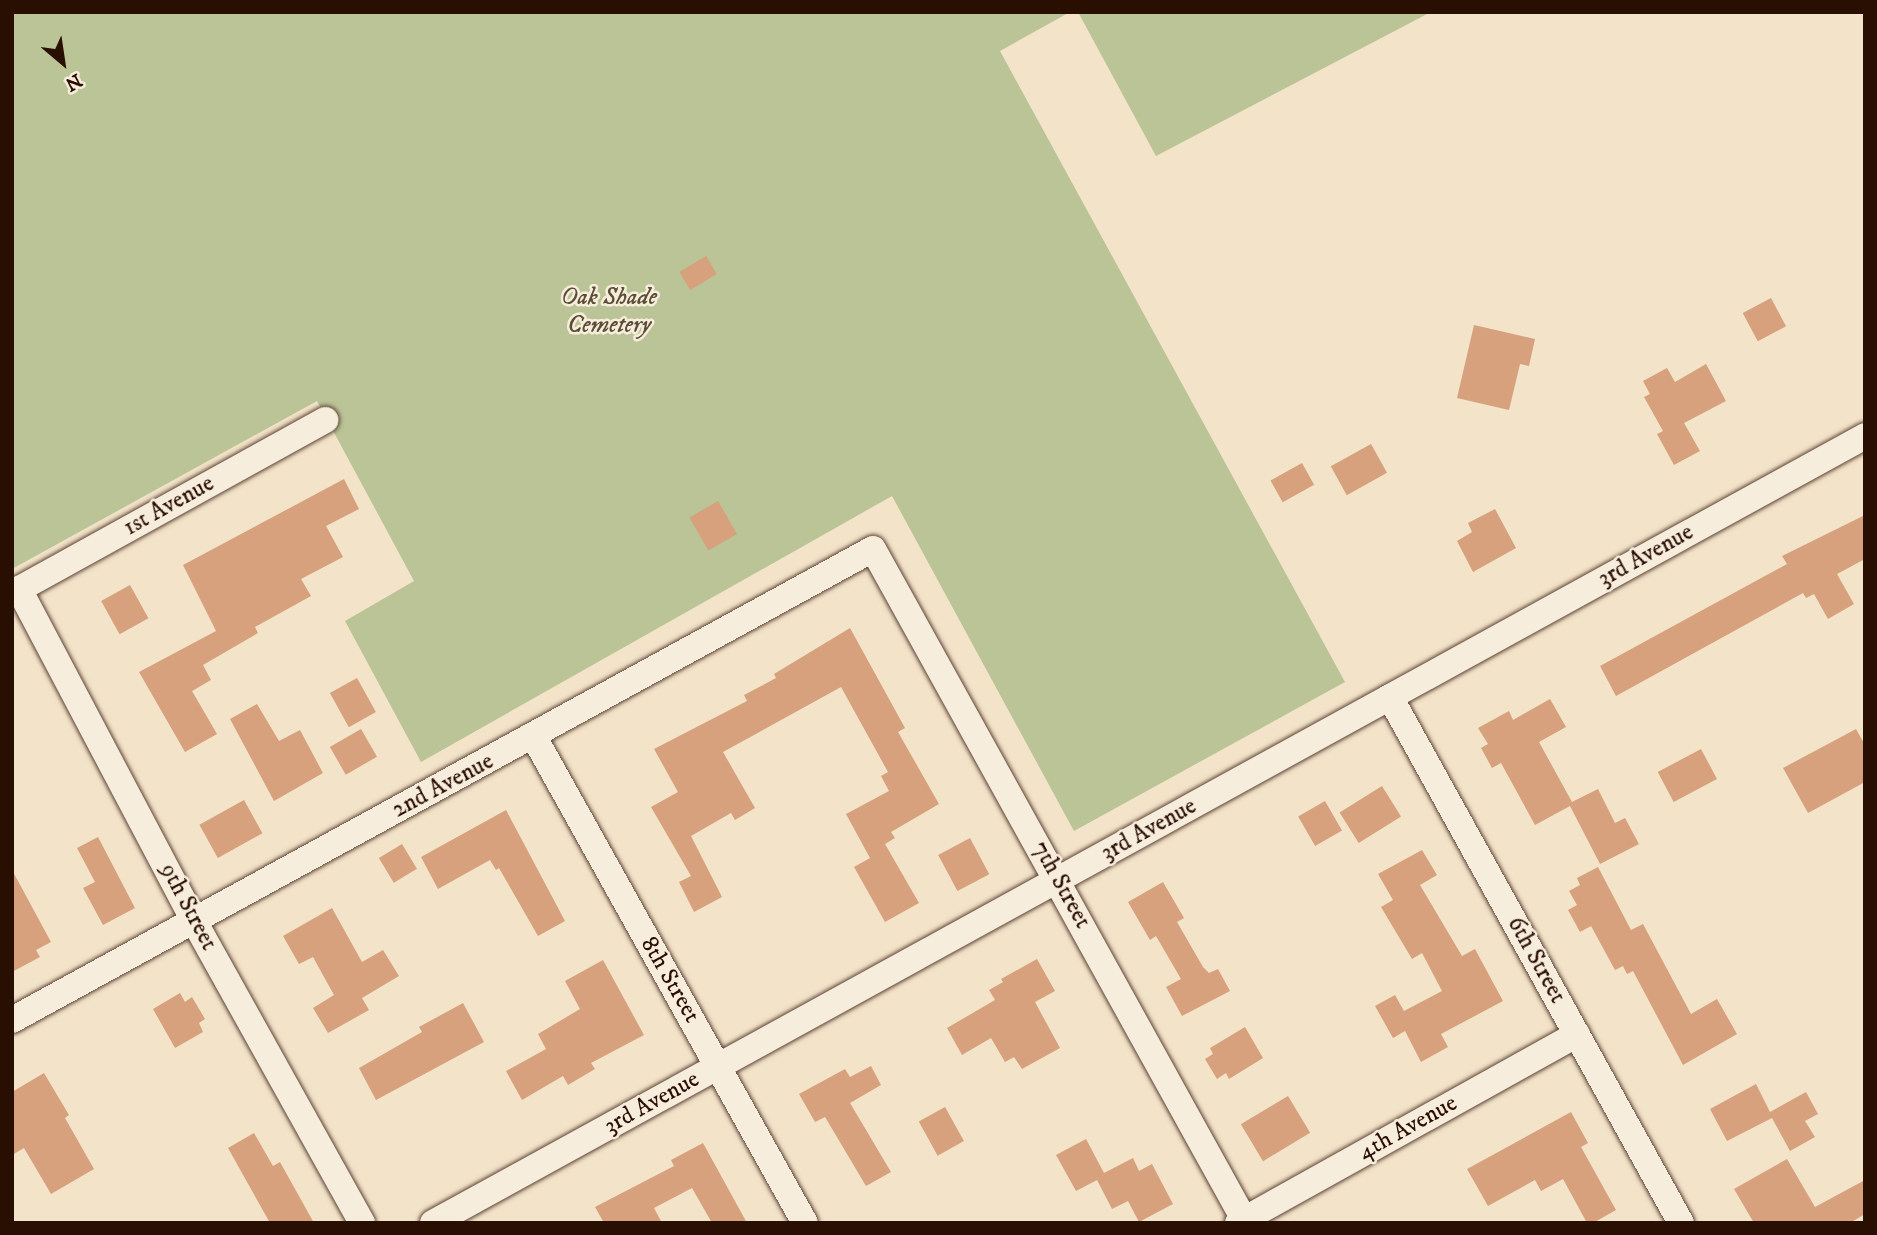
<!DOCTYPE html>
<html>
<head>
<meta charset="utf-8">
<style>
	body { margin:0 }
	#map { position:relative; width:1877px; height:1235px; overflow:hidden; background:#f3e3c9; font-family:"IM FELL DW Pica",serif }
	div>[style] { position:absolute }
	.green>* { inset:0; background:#bac496 }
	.building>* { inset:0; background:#d6a17c; transform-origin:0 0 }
	.roads { filter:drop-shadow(0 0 2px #5c4334) drop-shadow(0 0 2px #5c4334) }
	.street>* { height:26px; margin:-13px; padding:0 13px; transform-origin:13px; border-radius:13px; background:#f7eddc }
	span { translate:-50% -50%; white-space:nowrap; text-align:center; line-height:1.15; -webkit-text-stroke:5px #f7eddc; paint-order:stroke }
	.park-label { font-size:24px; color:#5c4e36; font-style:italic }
	.street-label { font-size:24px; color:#290e02 }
	.frame { position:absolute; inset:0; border:14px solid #290e02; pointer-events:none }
	.north { position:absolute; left:28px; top:28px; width:70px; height:70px; -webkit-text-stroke:5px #f7eddc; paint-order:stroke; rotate:151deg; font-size:19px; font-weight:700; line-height:28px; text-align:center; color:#290e02 }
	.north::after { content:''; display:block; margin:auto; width:24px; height:32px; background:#290e02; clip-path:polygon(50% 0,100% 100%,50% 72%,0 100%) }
</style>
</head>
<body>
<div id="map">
	<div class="green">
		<div style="clip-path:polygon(12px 12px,1070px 12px,1000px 51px,1345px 682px,1074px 831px,892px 496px,421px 762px,345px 621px,414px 581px,317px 401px,12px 569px)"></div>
		<div style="clip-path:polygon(1078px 12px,1431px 12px,1156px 156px)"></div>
	</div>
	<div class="building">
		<div style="left:706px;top:256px;width:21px;height:31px;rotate:59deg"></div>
		<div style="left:1771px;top:298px;width:32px;height:32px;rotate:62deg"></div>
		<div style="clip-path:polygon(1474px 325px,1535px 339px,1529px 366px,1520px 364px,1509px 410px,1457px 398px)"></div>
		<div style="clip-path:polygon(1706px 364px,1726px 401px,1684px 423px,1700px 451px,1674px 465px,1657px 434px,1663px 431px,1644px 397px,1650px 394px,1643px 381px,1667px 368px,1675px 382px)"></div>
		<div style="left:1371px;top:444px;width:33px;height:46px;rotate:61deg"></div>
		<div style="left:1302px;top:463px;width:25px;height:36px;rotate:61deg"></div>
		<div style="clip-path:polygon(344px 479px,359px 509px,326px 526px,343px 557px,301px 579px,311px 596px,255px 627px,258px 633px,203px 665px,211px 680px,192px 691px,217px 734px,185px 752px,139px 672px,216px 631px,183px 565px)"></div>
		<div style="left:718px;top:501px;width:38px;height:33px;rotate:60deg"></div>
		<div style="clip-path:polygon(1495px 509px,1516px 548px,1473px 572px,1457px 541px,1472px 532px,1468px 523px)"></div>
		<div style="clip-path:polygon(1865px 515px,1865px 559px,1837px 574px,1854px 604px,1828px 619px,1814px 594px,1806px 598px,1803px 593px,1616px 696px,1600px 666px,1787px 564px,1782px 556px)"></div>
		<div style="left:130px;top:585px;width:38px;height:33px;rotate:61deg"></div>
		<div style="clip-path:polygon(850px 628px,905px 728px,898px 732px,939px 804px,891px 832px,895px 838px,885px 844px,919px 903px,885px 922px,854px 867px,870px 858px,846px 814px,889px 791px,881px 776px,888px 772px,841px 687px,723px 752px,755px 808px,735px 820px,731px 813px,691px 836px,722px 897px,694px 912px,679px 882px,691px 876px,651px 807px,678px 792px,654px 749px,747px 701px,744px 695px,776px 678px,774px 674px)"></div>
		<div style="left:357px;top:678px;width:39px;height:31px;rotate:61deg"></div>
		<div style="clip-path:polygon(1550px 699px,1566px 727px,1539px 742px,1572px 802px,1598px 789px,1615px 823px,1625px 818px,1639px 844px,1600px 864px,1570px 806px,1535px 825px,1501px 763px,1492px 768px,1481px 748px,1488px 744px,1478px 728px,1509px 711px,1513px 720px)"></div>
		<div style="clip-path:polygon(257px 704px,279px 741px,300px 730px,323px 773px,274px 801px,230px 719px)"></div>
		<div style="left:361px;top:729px;width:32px;height:36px;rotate:60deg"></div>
		<div style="clip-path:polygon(1856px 729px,1865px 745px,1865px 782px,1808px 813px,1783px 768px)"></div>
		<div style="left:1701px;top:749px;width:34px;height:49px;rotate:62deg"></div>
		<div style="left:1382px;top:786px;width:36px;height:50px;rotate:58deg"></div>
		<div style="left:244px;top:800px;width:38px;height:51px;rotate:61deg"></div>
		<div style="left:1325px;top:801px;width:34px;height:31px;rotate:60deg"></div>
		<div style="clip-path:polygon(506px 810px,565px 921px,538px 936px,499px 868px,496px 870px,490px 860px,438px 889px,421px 857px)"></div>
		<div style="clip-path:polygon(98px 837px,135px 908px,103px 925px,83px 888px,95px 882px,77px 848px)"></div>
		<div style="left:970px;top:838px;width:41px;height:36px;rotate:62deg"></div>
		<div style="left:402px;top:844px;width:29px;height:27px;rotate:59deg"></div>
		<div style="clip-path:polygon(1422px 850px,1437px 875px,1420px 885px,1462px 956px,1475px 949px,1503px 1001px,1441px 1034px,1448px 1047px,1421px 1062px,1405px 1031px,1393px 1038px,1375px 1006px,1395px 995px,1404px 1011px,1442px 991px,1422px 953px,1412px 959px,1381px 907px,1393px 900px,1378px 874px)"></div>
		<div style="clip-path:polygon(1598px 867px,1631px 930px,1643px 924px,1691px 1014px,1717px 999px,1737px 1034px,1683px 1065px,1633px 971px,1627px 974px,1623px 966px,1615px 970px,1591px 926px,1580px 932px,1568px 910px,1577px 905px,1569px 891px,1580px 885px,1577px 878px)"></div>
		<div style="clip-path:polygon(12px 870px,51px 942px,36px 950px,40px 957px,12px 972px)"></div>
		<div style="clip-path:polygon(1163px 882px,1184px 918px,1177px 922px,1203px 967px,1209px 973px,1218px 969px,1230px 991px,1182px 1016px,1166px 987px,1181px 979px,1156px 936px,1150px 940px,1128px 902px)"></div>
		<div style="clip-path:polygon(332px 908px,362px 962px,383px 950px,399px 976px,362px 998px,369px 1010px,328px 1033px,313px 1008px,334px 995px,313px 957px,299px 964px,283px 936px)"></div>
		<div style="clip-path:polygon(1037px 959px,1055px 991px,1035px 1002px,1060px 1048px,1022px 1069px,1014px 1057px,1005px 1062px,991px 1038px,962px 1055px,947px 1028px,995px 1000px,989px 990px,1003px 982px,1001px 979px)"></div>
		<div style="clip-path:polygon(603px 960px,644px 1035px,591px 1063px,595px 1069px,568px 1085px,563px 1076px,522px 1100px,506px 1071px,546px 1049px,538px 1034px,580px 1009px,565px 981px)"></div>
		<div style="clip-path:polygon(180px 993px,185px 1002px,192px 997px,205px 1019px,199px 1023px,203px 1032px,175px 1048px,153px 1009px)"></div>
		<div style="clip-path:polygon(463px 1003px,484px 1042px,376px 1100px,359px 1068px,422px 1032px,419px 1027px)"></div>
		<div style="clip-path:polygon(1245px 1027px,1263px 1058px,1229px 1079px,1226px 1073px,1217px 1079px,1205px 1059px,1213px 1054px,1210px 1048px)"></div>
		<div style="clip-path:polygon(871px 1066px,881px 1085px,850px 1103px,891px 1172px,866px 1186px,825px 1117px,815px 1122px,799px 1094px,845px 1069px,850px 1077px)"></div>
		<div style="clip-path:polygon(44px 1073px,69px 1115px,65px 1118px,94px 1169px,51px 1194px,24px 1148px,12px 1155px,12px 1092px)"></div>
		<div style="clip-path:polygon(1756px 1084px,1770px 1112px,1806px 1092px,1818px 1114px,1805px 1121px,1815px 1137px,1790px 1151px,1772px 1118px,1727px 1141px,1710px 1109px)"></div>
		<div style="left:1288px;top:1096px;width:43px;height:55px;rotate:59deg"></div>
		<div style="left:945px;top:1107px;width:39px;height:30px;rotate:61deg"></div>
		<div style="clip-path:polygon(1571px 1112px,1588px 1143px,1581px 1147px,1616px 1210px,1593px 1223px,1587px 1223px,1563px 1179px,1541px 1191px,1535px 1180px,1488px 1206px,1467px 1169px)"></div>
		<div style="clip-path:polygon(254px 1133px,273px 1166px,280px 1162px,314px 1223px,270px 1223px,228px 1148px)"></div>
		<div style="clip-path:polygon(1086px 1139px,1104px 1173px,1133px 1158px,1139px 1171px,1152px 1164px,1173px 1204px,1139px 1222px,1128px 1201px,1112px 1209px,1097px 1180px,1076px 1191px,1056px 1155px)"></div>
		<div style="clip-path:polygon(703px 1143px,747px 1223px,712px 1223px,692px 1188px,654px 1208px,662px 1223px,604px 1223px,595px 1207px,674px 1166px,671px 1160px)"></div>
		<div style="clip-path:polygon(1787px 1159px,1815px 1207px,1865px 1180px,1865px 1214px,1850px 1223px,1754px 1223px,1734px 1189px)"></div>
	</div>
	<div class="roads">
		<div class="street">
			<div style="left:19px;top:589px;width:375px;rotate:62.2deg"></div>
			<div style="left:194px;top:921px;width:346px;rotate:60.9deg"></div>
			<div style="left:12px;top:593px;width:358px;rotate:-28.9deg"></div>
			<div style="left:1390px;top:697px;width:601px;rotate:61.05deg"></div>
			<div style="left:534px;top:737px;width:556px;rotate:60.86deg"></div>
			<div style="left:12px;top:1020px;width:981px;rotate:-28.68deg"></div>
			<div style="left:873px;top:549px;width:770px;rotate:61.04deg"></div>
			<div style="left:433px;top:1223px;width:1634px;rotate:-28.79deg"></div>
			<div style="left:1238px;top:1223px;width:388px;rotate:-29.1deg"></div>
		</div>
	</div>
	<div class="park-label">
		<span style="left:609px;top:312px">Oak Shade<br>Cemetery</span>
	</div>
	<div class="street-label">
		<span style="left:169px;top:506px;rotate:-29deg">1st Avenue</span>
		<span style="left:1646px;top:556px;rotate:-29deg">3rd Avenue</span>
		<span style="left:443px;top:786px;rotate:-28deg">2nd Avenue</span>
		<span style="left:1149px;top:830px;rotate:-29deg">3rd Avenue</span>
		<span style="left:1061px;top:885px;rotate:61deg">7th Street</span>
		<span style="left:188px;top:907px;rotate:62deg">9th Street</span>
		<span style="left:1536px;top:960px;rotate:61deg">6th Street</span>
		<span style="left:670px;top:980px;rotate:60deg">8th Street</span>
		<span style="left:652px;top:1103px;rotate:-29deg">3rd Avenue</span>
		<span style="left:1408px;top:1128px;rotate:-29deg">4th Avenue</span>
	</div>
	<div class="frame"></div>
	<div class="north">N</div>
</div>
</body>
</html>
